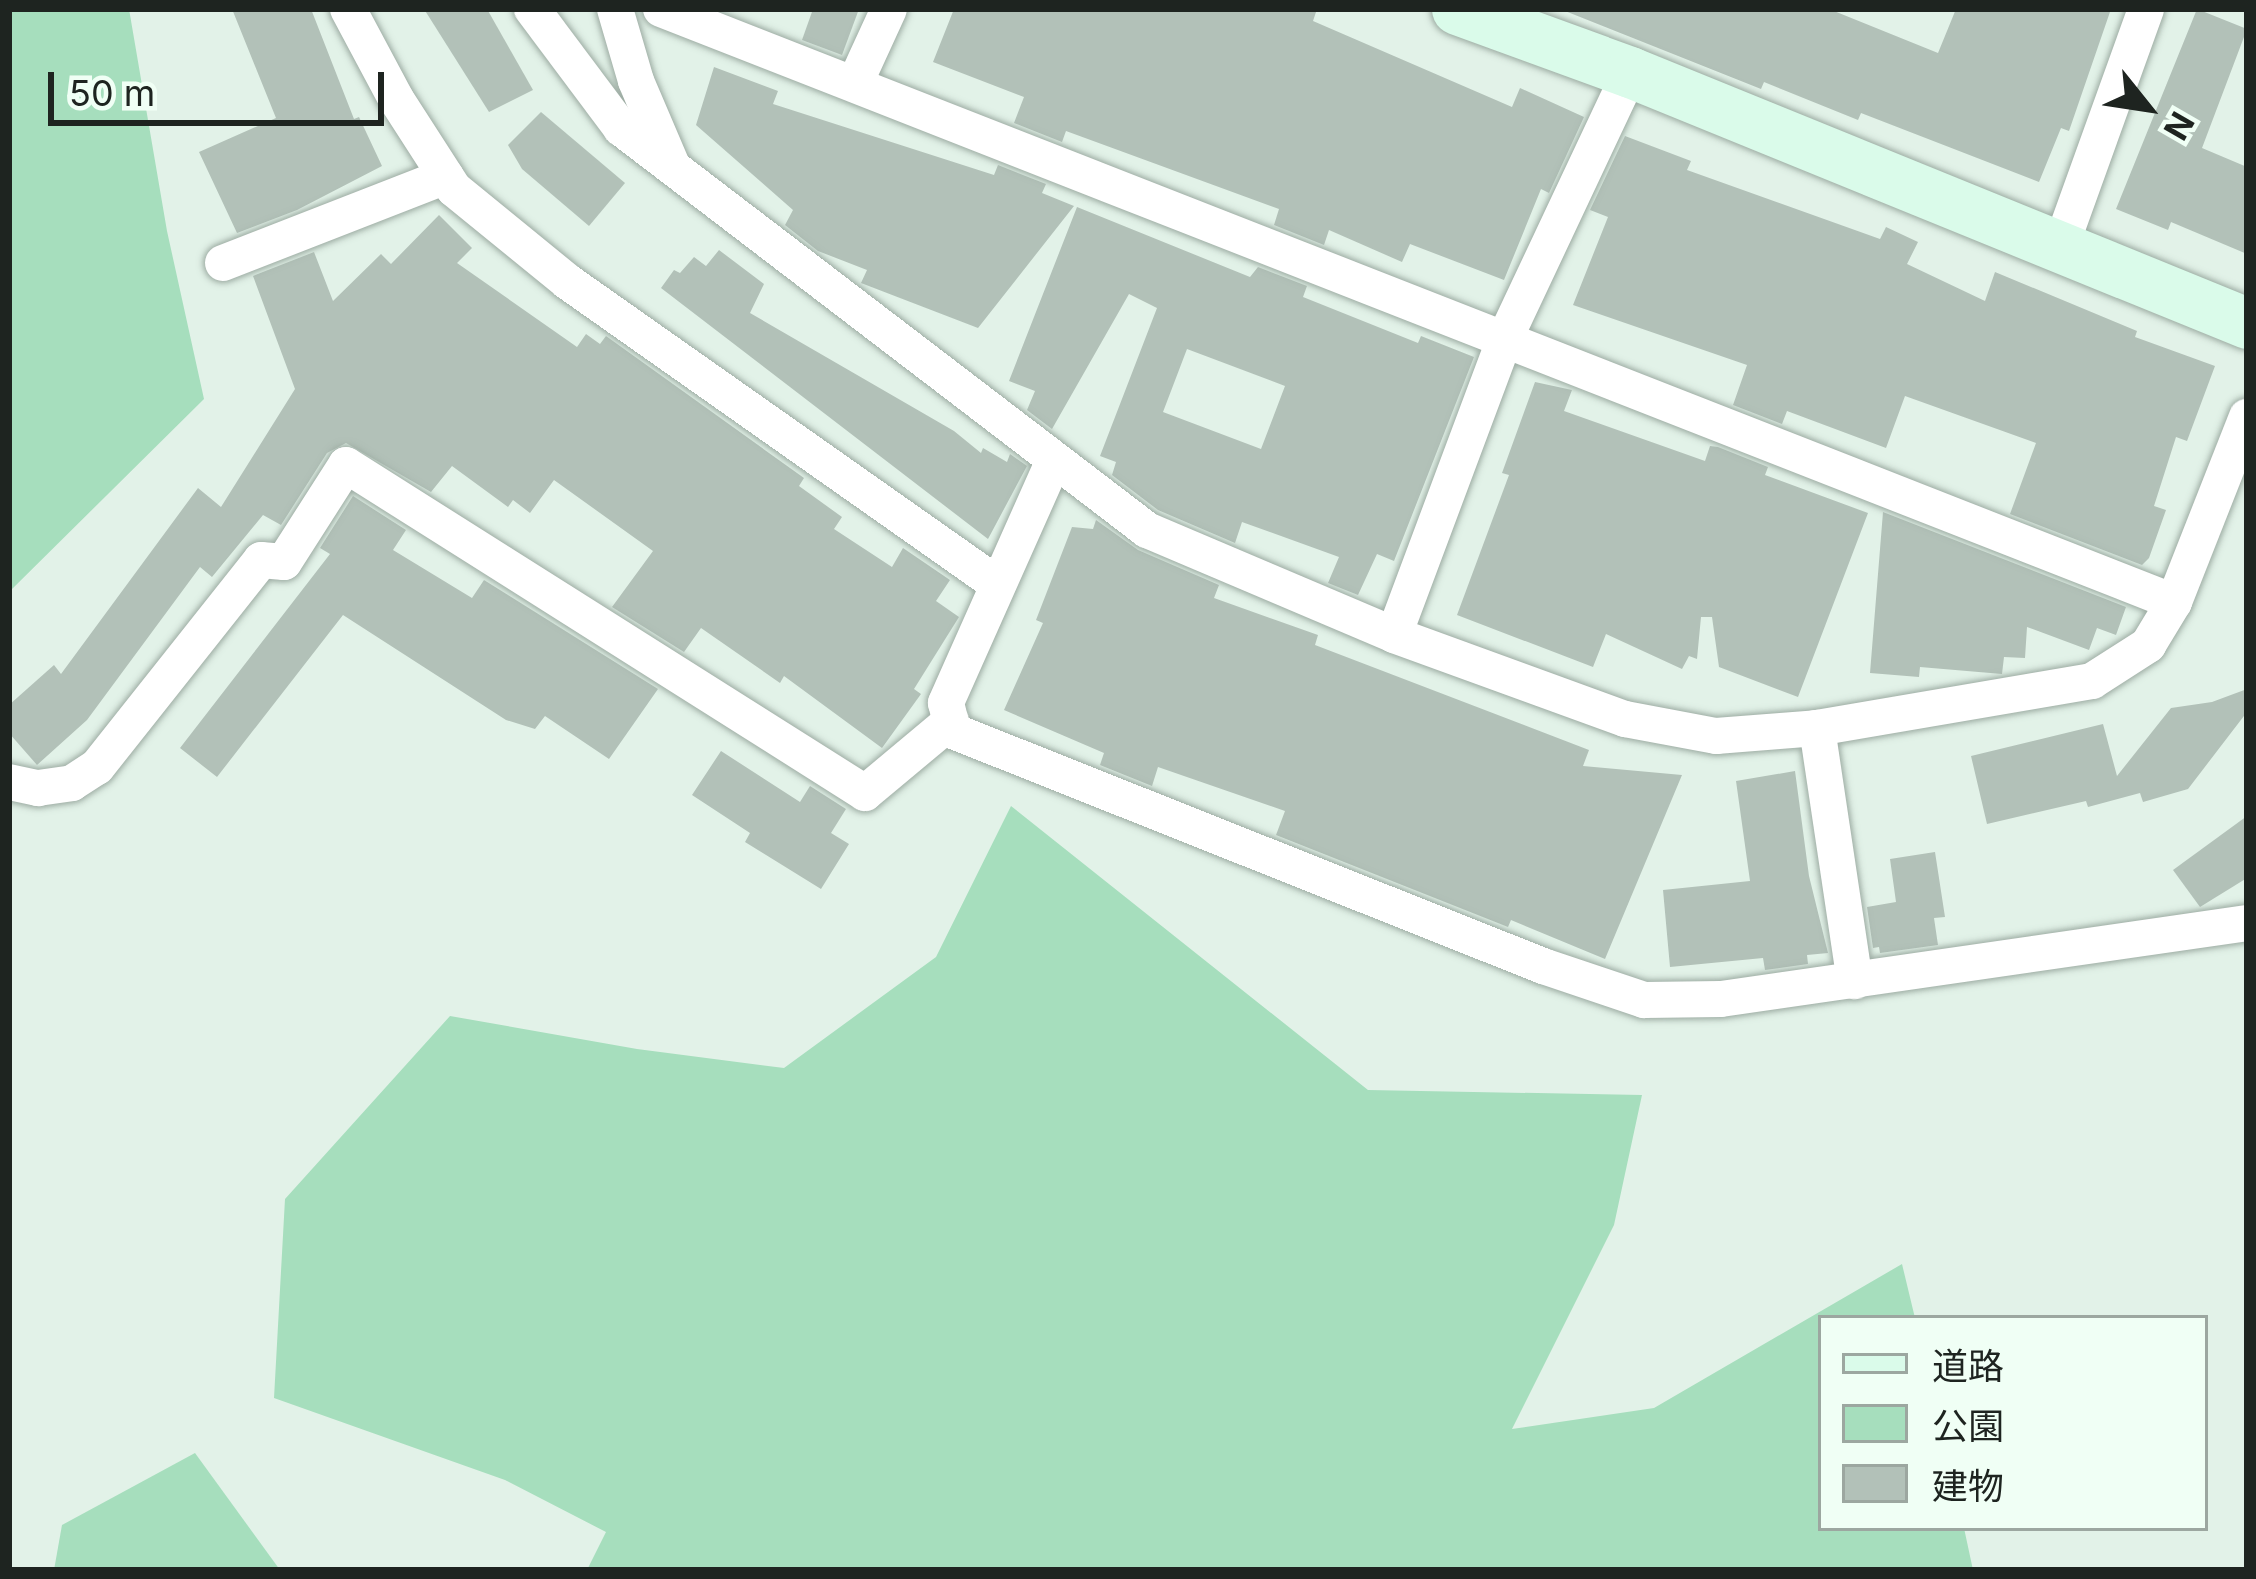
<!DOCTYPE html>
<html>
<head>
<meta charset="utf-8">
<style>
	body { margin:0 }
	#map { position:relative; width:2256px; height:1579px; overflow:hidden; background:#e2f2e8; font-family:Inter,"Noto Sans JP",sans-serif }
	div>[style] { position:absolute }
	.green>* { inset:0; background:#a6debd }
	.building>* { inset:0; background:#b2c1b8 }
	.roads { filter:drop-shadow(0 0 3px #9daca3) drop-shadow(0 0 3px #9daca3) }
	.street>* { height:36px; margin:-18px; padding:0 18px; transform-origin:18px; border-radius:18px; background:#fff }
	.secondary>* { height:51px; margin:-25.5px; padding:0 25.5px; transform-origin:25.5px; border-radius:25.5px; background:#dafbea }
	span { translate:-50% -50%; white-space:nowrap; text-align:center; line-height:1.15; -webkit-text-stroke:9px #f0fff5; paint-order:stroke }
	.frame { position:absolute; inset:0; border:12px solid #1e2420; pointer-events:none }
	.legend { position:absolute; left:1818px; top:1315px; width:390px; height:216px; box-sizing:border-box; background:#f0fff5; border:3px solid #9ca7a0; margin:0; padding:15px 21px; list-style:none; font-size:36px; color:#1e2420 }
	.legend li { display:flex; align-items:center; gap:24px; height:60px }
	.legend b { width:60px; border:3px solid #9ca7a0 }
	.north { position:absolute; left:2088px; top:48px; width:120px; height:120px; -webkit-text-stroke:9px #f0fff5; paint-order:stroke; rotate:120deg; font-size:33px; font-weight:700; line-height:48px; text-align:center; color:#1e2420 }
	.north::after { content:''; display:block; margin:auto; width:42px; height:54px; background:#1e2420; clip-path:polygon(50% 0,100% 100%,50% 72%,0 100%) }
	.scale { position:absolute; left:48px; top:72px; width:336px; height:54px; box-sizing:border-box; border:6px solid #1e2420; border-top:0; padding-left:15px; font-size:36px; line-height:42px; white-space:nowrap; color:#1e2420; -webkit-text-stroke:9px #f0fff5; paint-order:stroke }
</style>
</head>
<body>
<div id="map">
	<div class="green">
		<div style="clip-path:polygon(9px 9px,129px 9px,167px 231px,204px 399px,9px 592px)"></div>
		<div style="clip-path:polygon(1011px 806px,1368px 1090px,1642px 1095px,1614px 1225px,1512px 1429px,1654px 1408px,1902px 1264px,1915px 1318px,1821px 1318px,1821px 1528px,1964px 1528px,1973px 1570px,587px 1570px,606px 1532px,505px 1480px,274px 1398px,285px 1199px,450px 1016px,637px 1049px,784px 1068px,936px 957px)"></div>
		<div style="clip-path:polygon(195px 1453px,280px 1570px,54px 1570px,62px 1525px)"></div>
	</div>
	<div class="building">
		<div style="clip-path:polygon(232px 9px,311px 9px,354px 119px,359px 117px,382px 166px,297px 210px,237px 233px,199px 152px,276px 118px)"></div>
		<div style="clip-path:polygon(424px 9px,487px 9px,533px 90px,489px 112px)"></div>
		<div style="clip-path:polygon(813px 9px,859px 9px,842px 55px,802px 40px)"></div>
		<div style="clip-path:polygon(954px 9px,1317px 9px,1313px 21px,1512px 107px,1520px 88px,1584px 117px,1549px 193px,1541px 189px,1504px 280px,1410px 244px,1402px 262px,1329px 230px,1324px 245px,1274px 225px,1279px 209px,1066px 131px,1062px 142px,1014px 123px,1024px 97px,933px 62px)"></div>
		<div style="clip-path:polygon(1560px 9px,1829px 9px,1938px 53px,1956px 9px,2111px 9px,2069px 131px,2061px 128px,2039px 182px,1861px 113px,1858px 120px,1764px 82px,1761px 89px)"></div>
		<div style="clip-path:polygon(2197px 9px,2247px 29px,2202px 148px,2247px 167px,2247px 254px,2171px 222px,2168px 230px,2116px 209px)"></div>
		<div style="clip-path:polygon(714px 67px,778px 91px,773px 104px,994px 175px,998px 165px,1046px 184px,1042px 193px,1074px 206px,978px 328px,861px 283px,867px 270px,818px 251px,785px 225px,793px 210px,696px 125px)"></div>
		<div style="clip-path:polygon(541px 112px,625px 183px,589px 226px,522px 169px,508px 145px)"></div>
		<div style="clip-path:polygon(1625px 136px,1691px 161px,1687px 170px,1880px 239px,1886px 227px,1918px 242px,1907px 264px,1985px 301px,1995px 272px,2137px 331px,2135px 337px,2215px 366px,2187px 441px,2176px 437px,2154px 506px,2166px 510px,2149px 558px,2142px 565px,2010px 514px,2036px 443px,1905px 396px,1886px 448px,1787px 411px,1782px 424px,1733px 405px,1747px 365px,1573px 305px,1608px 217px,1590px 210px)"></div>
		<div style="clip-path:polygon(evenodd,1077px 207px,1250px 277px,1258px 267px,1307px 286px,1303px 297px,1418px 343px,1421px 336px,1474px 357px,1394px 561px,1377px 554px,1358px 595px,1328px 583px,1339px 557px,1242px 522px,1235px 543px,1158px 510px,1112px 475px,1116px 462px,1100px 456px,1157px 308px,1129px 294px,1052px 429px,1027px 410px,1035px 391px,1009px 381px,1077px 207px,1187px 349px,1285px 386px,1261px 449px,1163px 412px,1187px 349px)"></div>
		<div style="clip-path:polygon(439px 215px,472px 248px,457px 263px,577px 347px,586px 334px,600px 344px,606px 336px,804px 478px,799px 486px,842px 517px,834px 529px,892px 567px,903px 548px,950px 580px,936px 601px,959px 617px,914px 689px,921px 694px,882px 748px,784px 676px,780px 683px,701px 628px,684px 652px,612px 607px,653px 551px,554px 480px,530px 513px,513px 500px,508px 507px,452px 466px,431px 492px,346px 443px,327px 453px,281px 525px,263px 515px,212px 577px,200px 567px,87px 720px,37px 765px,9px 733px,9px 705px,54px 665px,61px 674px,198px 488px,221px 507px,295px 389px,253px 276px,314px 252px,333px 301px,381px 254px,391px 264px)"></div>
		<div style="clip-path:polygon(719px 250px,764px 284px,750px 313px,954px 431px,981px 453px,983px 448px,1007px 462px,1010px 454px,1027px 466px,988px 539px,661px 288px,674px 270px,680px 273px,694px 257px,706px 266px)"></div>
		<div style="clip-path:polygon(1535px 382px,1572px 390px,1564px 411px,1705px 461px,1710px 446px,1718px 447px,1768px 467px,1765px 475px,1868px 513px,1798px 697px,1719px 667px,1712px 617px,1701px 617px,1697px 659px,1689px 656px,1682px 669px,1606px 634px,1593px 667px,1457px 615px,1509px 475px,1502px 473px)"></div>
		<div style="clip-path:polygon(353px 496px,406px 530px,393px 550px,472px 598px,484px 580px,658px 689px,609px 759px,545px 716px,535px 729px,506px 720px,343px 615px,217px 777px,180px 748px,330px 554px,320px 548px)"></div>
		<div style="clip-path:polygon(1883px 512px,2126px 607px,2116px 635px,2097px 628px,2089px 650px,2027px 627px,2025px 658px,2004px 657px,2002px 674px,1920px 667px,1919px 677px,1870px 673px)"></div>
		<div style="clip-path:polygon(1096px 520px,1138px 550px,1219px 585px,1214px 598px,1318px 635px,1315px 645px,1589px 750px,1583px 766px,1682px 775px,1605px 959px,1511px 920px,1508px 927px,1276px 835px,1285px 811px,1158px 767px,1152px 786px,1100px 765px,1104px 753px,1004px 710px,1043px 623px,1036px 620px,1072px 527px,1093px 529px)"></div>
		<div style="clip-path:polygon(2247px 689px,2247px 712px,2188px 789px,2143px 802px,2140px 793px,2088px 807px,2086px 801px,1987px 824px,1971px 756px,2103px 724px,2117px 776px,2171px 708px,2212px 702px)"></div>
		<div style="clip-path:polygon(721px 751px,800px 802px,810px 786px,846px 809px,831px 833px,849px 844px,821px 889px,745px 842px,750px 833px,692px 795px)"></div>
		<div style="clip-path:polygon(1795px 771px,1809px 876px,1828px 953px,1807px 955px,1808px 964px,1765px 970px,1763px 958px,1670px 967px,1663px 890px,1750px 881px,1736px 781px)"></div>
		<div style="clip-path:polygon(2247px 816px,2247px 878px,2200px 907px,2173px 870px)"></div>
		<div style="clip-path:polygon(1935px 852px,1945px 917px,1934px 918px,1938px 945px,1880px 953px,1879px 947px,1873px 948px,1867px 907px,1896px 902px,1890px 859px)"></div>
	</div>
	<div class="roads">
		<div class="street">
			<div style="left:348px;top:9px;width:102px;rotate:61.9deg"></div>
			<div style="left:396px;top:99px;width:107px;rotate:57.2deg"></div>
			<div style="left:454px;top:189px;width:147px;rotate:39.2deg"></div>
			<div style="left:568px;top:282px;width:525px;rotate:35.14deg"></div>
			<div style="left:532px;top:9px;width:149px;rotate:53.2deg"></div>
			<div style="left:621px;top:128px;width:662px;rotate:37.39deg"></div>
			<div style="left:1147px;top:530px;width:268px;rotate:23deg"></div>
			<div style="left:1394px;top:635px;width:246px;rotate:20deg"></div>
			<div style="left:1625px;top:719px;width:93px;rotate:10.6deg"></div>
			<div style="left:1716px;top:736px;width:101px;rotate:-4.5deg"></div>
			<div style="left:1817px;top:728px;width:279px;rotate:-9.7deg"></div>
			<div style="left:2092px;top:681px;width:67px;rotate:-32.7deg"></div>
			<div style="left:2148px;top:645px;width:50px;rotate:-58.8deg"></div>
			<div style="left:2174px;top:602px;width:199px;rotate:-68.5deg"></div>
			<div style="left:615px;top:9px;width:75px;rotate:73.7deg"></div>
			<div style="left:636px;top:81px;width:89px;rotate:66.9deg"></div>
			<div style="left:661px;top:9px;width:1625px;rotate:21.4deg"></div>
			<div style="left:856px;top:81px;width:79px;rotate:-65.4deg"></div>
			<div style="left:2059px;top:251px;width:257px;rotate:-70.2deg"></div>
			<div style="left:223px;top:263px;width:239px;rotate:-21.3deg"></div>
			<div style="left:1054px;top:460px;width:266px;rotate:114deg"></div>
			<div style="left:946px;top:703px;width:29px;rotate:76deg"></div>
			<div style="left:953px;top:731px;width:635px;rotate:21.72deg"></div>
			<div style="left:1543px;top:966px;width:107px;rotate:18.6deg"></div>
			<div style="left:1644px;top:1000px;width:77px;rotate:-0.7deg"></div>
			<div style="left:1721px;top:999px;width:531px;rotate:-8.22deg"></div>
			<div style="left:1394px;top:635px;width:319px;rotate:-69.5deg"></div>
			<div style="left:1506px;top:336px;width:292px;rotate:-64.8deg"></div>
			<div style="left:1817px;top:728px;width:256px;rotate:81.5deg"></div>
			<div style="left:9px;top:782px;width:30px;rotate:12deg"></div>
			<div style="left:38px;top:788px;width:34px;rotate:-8deg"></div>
			<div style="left:72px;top:783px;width:30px;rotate:-33deg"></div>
			<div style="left:97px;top:767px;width:264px;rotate:-51.6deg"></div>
			<div style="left:261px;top:560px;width:23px;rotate:5deg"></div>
			<div style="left:284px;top:562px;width:115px;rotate:-57.4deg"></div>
			<div style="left:346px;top:465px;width:614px;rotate:32.29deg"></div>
			<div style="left:865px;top:793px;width:112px;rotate:-39.9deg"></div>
		</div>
		<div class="secondary">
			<div style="left:1457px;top:9px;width:184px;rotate:20deg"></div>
			<div style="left:1630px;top:72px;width:666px;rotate:22.14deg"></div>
		</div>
	</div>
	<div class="frame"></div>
	<ul class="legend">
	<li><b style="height:15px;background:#dafbea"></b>道路</li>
	<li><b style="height:33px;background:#a6debd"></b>公園</li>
	<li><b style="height:33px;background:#b2c1b8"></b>建物</li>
	</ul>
	<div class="north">N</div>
	<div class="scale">50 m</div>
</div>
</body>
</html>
